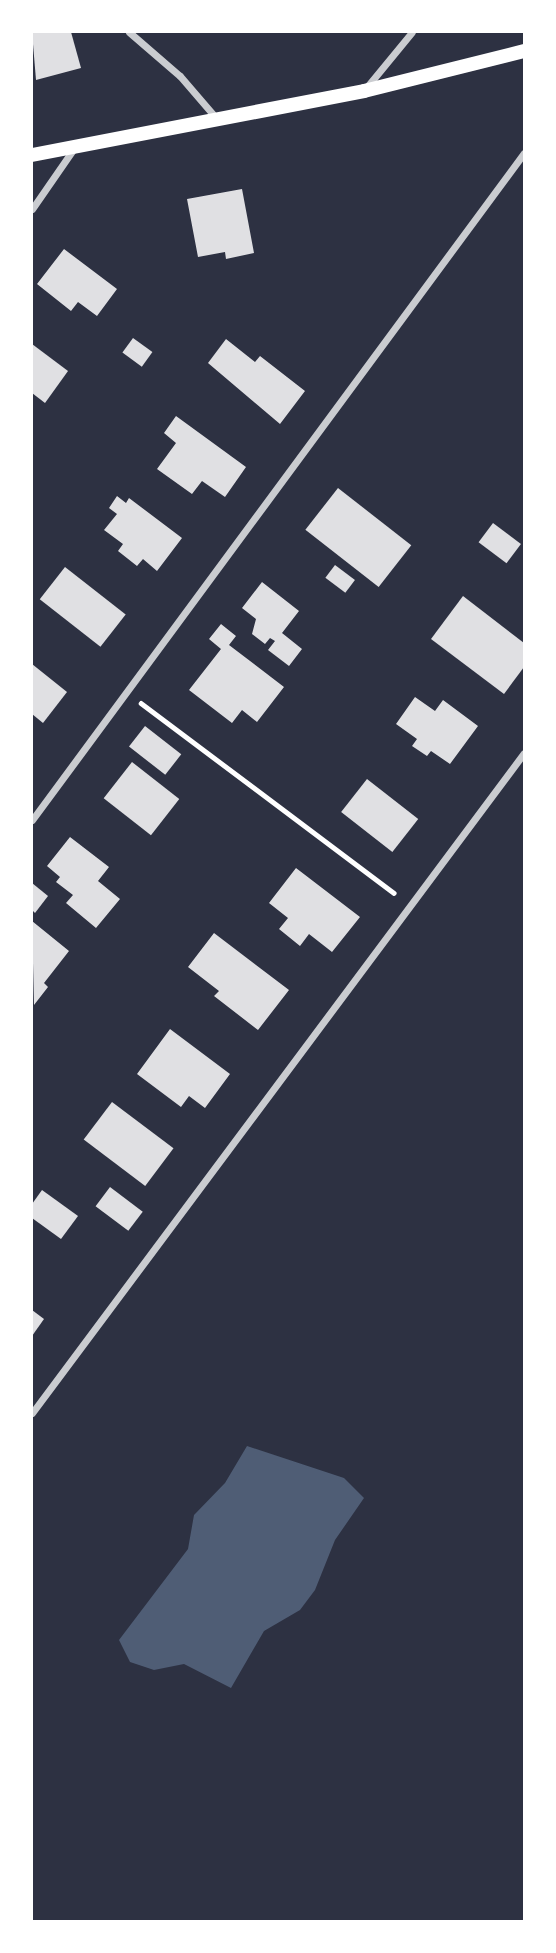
<!DOCTYPE html>
<html>
<head>
<meta charset="utf-8">
<style>
	body { margin:0 }
	#map { position:relative; width:556px; height:1953px; overflow:hidden; background:#2d3142; font-family:"Playfair Display",serif }
	div>[style] { position:absolute }
	.water>* { inset:0; background:#4f5d75 }
	.building>* { inset:0; background:#e0e0e3; transform-origin:0 0 }
	.path>* { height:4.5px; margin:-2.25px; padding:0 2.25px; transform-origin:2.25px; border-radius:2.25px; background:#fff }
	.minor>* { height:7px; margin:-3.5px; padding:0 3.5px; transform-origin:3.5px; border-radius:3.5px; background:#caccd0 }
	.secondary>* { height:14px; margin:-7px; padding:0 7px; transform-origin:7px; border-radius:7px; background:#fff }
	span { translate:-50% -50%; white-space:nowrap; text-align:center; line-height:1.15; -webkit-text-stroke:7px #fff; paint-order:stroke }
	.frame { position:absolute; inset:0; border:33px solid #fff; pointer-events:none }
</style>
</head>
<body>
<div id="map">
	<div class="water">
		<div style="clip-path:polygon(247px 1446px,344px 1478px,364px 1498px,335px 1540px,315px 1590px,300px 1610px,264px 1631px,231px 1688px,184px 1664px,154px 1670px,130px 1662px,119px 1640px,188px 1549px,194px 1515px,225px 1483px)"></div>
	</div>
	<div class="building">
		<div style="clip-path:polygon(32px 32px,71px 32px,81px 68px,36px 80px)"></div>
		<div style="clip-path:polygon(242px 189px,254px 253px,226px 259px,225px 252px,198px 257px,187px 199px)"></div>
		<div style="clip-path:polygon(64px 249px,117px 289px,97px 316px,78px 302px,71px 311px,37px 284px)"></div>
		<div style="left:133px;top:338px;width:24px;height:18px;rotate:36deg"></div>
		<div style="clip-path:polygon(226px 339px,255px 362px,260px 356px,305px 391px,280px 424px,208px 363px)"></div>
		<div style="clip-path:polygon(32px 344px,68px 371px,45px 403px,32px 393px)"></div>
		<div style="clip-path:polygon(176px 416px,246px 467px,225px 497px,202px 481px,192px 494px,157px 469px,176px 443px,164px 433px)"></div>
		<div style="left:338px;top:488px;width:93px;height:53px;rotate:38deg"></div>
		<div style="clip-path:polygon(117px 496px,126px 503px,129px 498px,182px 538px,157px 571px,143px 559px,137px 566px,118px 551px,123px 544px,104px 530px,117px 514px,109px 508px)"></div>
		<div style="left:493px;top:523px;width:35px;height:24px;rotate:37deg"></div>
		<div style="left:335px;top:565px;width:25px;height:16px;rotate:37deg"></div>
		<div style="left:65px;top:567px;width:77px;height:41px;rotate:38deg"></div>
		<div style="clip-path:polygon(262px 582px,299px 611px,282px 633px,302px 649px,289px 666px,268px 650px,275px 641px,270px 638px,265px 644px,252px 634px,256px 619px,242px 608px)"></div>
		<div style="clip-path:polygon(463px 596px,524px 643px,524px 667px,504px 694px,431px 639px)"></div>
		<div style="clip-path:polygon(221px 624px,236px 636px,229px 645px,284px 687px,257px 722px,242px 710px,232px 723px,189px 690px,221px 649px,209px 639px)"></div>
		<div style="clip-path:polygon(32px 664px,67px 692px,43px 723px,32px 714px)"></div>
		<div style="clip-path:polygon(415px 697px,435px 711px,443px 700px,478px 726px,450px 764px,431px 751px,427px 756px,412px 746px,417px 739px,396px 724px)"></div>
		<div style="left:145px;top:726px;width:46px;height:26px;rotate:38deg"></div>
		<div style="left:132px;top:762px;width:60px;height:46px;rotate:38deg"></div>
		<div style="left:367px;top:779px;width:65px;height:42px;rotate:38deg"></div>
		<div style="clip-path:polygon(70px 837px,109px 867px,98px 881px,120px 899px,96px 928px,66px 903px,73px 895px,56px 882px,60px 877px,47px 866px)"></div>
		<div style="clip-path:polygon(296px 868px,360px 917px,332px 952px,309px 934px,300px 946px,279px 929px,288px 918px,269px 903px)"></div>
		<div style="clip-path:polygon(32px 883px,48px 896px,35px 913px,32px 910px)"></div>
		<div style="clip-path:polygon(32px 921px,69px 951px,44px 983px,48px 987px,34px 1005px)"></div>
		<div style="clip-path:polygon(214px 933px,289px 990px,258px 1030px,214px 996px,219px 991px,188px 967px)"></div>
		<div style="clip-path:polygon(170px 1029px,230px 1074px,205px 1108px,189px 1096px,181px 1107px,137px 1074px)"></div>
		<div style="left:112px;top:1102px;width:77px;height:47px;rotate:37deg"></div>
		<div style="left:110px;top:1187px;width:41px;height:24px;rotate:37deg"></div>
		<div style="clip-path:polygon(42px 1190px,78px 1216px,61px 1239px,32px 1218px,32px 1204px)"></div>
		<div style="clip-path:polygon(32px 1310px,44px 1319px,32px 1336px)"></div>
	</div>
	<div class="path">
		<div style="left:141px;top:703px;width:316px;rotate:36.9deg"></div>
	</div>
	<div class="minor">
		<div style="left:129px;top:32px;width:67px;rotate:40.8deg"></div>
		<div style="left:180px;top:76px;width:57px;rotate:49.3deg"></div>
		<div style="left:366px;top:88px;width:72px;rotate:-50.6deg"></div>
		<div style="left:32px;top:209px;width:75px;rotate:-55.3deg"></div>
		<div style="left:32px;top:820px;width:829px;rotate:-53.59deg"></div>
		<div style="left:32px;top:1413px;width:823px;rotate:-53.3deg"></div>
	</div>
	<div class="secondary">
		<div style="left:32px;top:155px;width:338px;rotate:-10.9deg"></div>
		<div style="left:364px;top:91px;width:165px;rotate:-14deg"></div>
	</div>
	<div class="frame"></div>
</div>
</body>
</html>
